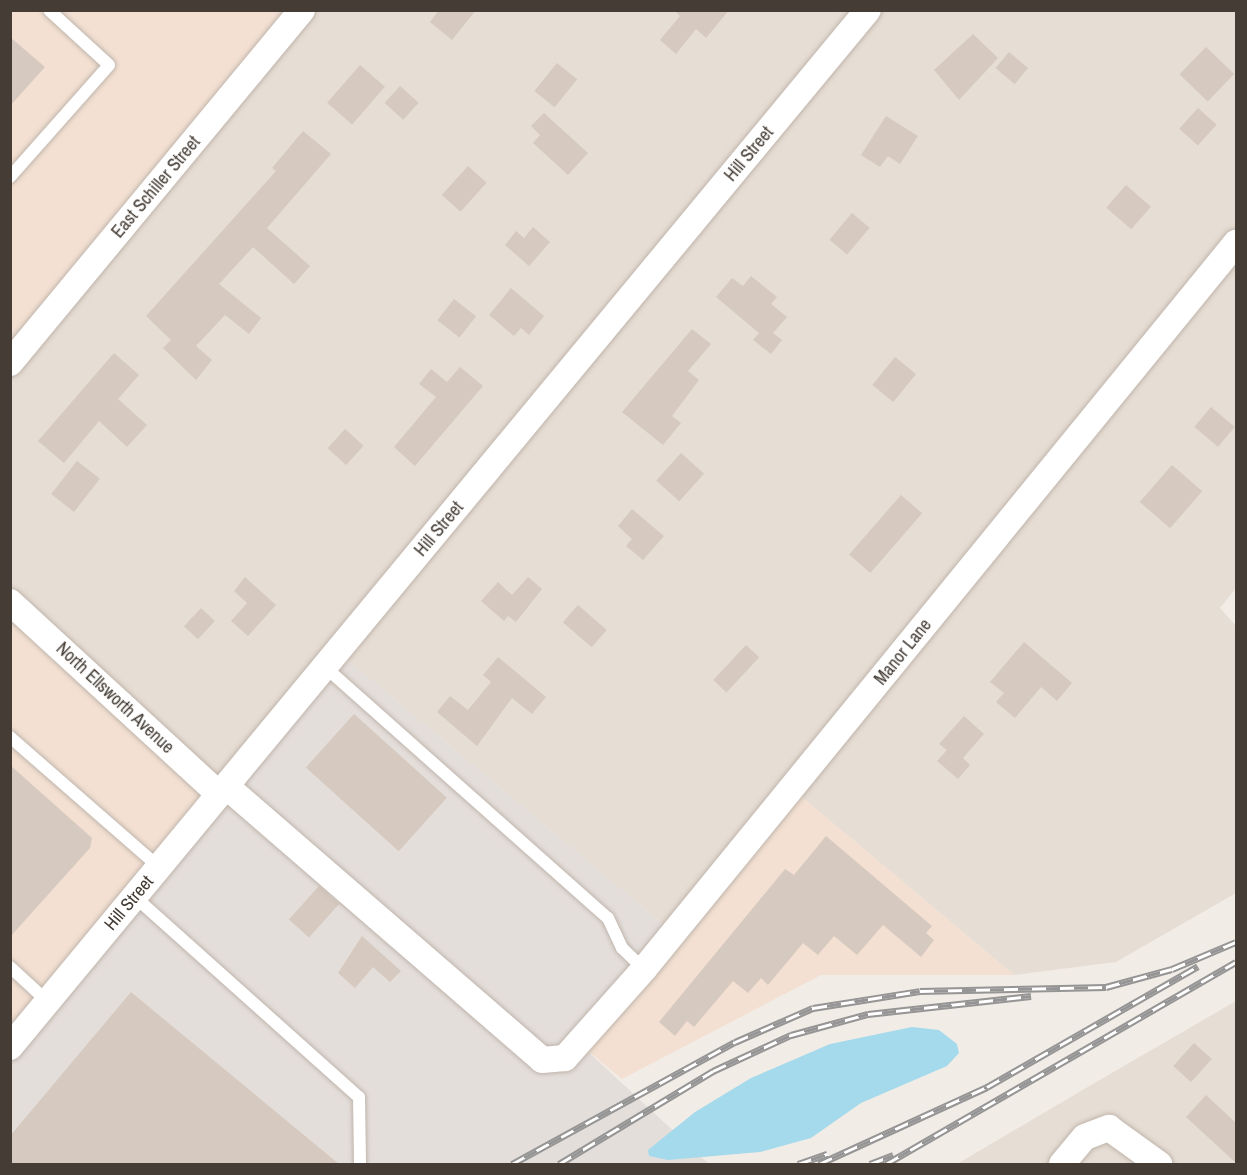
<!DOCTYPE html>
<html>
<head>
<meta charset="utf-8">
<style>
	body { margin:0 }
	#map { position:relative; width:1247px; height:1175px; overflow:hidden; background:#f2ece6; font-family:"Archivo Narrow",sans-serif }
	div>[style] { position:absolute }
	.residential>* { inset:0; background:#e6ddd4 }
	.commercial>* { inset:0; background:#f3e0d2 }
	.industrial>* { inset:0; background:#e4dedb }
	.water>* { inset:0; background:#a5daec }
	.building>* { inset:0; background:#d6c9bf; transform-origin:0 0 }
	.roads { filter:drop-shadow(0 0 2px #c0b5ac) drop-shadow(0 0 2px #c0b5ac) }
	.service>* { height:12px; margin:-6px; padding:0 6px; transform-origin:6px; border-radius:6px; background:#fff }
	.minor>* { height:26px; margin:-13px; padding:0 13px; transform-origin:13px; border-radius:13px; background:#fff }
	.rail>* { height:7px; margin-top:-3.5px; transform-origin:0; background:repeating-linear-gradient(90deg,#fff 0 14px,#959595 0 28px); box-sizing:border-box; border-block:2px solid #959595 }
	span { translate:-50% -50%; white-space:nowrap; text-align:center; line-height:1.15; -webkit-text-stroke:4.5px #fff; paint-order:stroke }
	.street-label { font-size:18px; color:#443c35 }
	.frame { position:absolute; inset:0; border:12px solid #443c35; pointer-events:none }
</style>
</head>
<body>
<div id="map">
	<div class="residential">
		<div style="clip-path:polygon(312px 11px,858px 11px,217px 786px,11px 593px,10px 369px)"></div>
		<div style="clip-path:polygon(878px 11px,1236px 11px,1236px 588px,1220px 608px,1236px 626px,1236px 893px,1116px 962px,1014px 975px,797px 793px,677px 936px,343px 656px)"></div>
		<div style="clip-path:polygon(1236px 1001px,1236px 1164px,957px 1164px,1086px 1088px)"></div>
	</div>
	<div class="commercial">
		<div style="clip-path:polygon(11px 11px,312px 11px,11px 368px)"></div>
		<div style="clip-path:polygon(11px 598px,222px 803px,11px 1054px)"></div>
		<div style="clip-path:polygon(797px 793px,1014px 975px,821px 975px,622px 1079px,583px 1047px)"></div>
	</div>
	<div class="industrial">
		<div style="clip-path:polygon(343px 656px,677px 936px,583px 1047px,709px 1164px,11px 1164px,11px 1054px)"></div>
	</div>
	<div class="water">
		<div style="clip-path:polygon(912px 1027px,939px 1030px,957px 1044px,959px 1053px,947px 1066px,861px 1103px,811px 1138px,760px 1152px,668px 1160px,649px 1156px,648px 1150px,695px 1112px,751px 1078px,830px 1044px)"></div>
	</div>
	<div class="building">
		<div style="clip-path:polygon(439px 10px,476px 10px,452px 40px,430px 22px)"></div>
		<div style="clip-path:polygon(674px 10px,729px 10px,706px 38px,696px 29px,676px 54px,660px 40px,680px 16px)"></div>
		<div style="clip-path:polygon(973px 34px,998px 58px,959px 100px,934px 70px)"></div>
		<div style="clip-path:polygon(10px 37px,45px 67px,10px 106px)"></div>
		<div style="left:1206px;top:47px;width:39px;height:38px;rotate:44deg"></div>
		<div style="left:1009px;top:52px;width:25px;height:21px;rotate:40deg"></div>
		<div style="left:557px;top:63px;width:26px;height:36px;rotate:39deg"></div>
		<div style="left:360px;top:65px;width:33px;height:50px;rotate:41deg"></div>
		<div style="left:400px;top:86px;width:25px;height:23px;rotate:42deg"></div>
		<div style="left:1198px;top:108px;width:25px;height:28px;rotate:42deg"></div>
		<div style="clip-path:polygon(544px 113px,588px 153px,568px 175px,533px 143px,540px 135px,531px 126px)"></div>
		<div style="clip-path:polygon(886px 116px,918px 136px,900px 164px,888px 156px,880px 167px,861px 155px)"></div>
		<div style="clip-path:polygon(303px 131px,331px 154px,267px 228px,310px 266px,294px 284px,253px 247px,219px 284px,261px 318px,249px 334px,225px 315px,196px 346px,212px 360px,196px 380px,163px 348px,171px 340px,146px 316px,276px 171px,272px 168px)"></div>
		<div style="left:468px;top:166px;width:25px;height:39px;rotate:42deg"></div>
		<div style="left:1126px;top:185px;width:33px;height:30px;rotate:41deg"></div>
		<div style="left:852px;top:213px;width:23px;height:35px;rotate:40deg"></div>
		<div style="clip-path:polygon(533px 227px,550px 242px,529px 266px,505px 245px,516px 231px,524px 238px)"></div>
		<div style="clip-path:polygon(751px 276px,777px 297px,771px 304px,787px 317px,773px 333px,782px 340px,771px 354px,753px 340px,759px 333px,716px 297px,732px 278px,743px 286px)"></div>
		<div style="clip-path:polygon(511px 288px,544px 316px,529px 335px,521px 328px,514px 336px,489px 315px)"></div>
		<div style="left:454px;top:299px;width:28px;height:27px;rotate:38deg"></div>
		<div style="clip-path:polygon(692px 329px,711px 344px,688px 371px,699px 380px,672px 416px,681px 423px,663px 445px,622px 412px)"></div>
		<div style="clip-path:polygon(114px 353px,139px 375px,118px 399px,147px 425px,127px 447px,99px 421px,64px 463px,38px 441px)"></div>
		<div style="left:895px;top:357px;width:27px;height:36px;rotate:39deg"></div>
		<div style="clip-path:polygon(460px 367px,483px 386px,415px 466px,394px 447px,436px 397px,419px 384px,431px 369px,447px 382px)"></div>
		<div style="left:1211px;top:407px;width:31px;height:26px;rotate:40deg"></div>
		<div style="left:345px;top:429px;width:25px;height:26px;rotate:42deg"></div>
		<div style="left:681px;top:453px;width:31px;height:37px;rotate:42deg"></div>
		<div style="left:77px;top:461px;width:29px;height:42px;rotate:38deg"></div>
		<div style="left:1172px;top:465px;width:40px;height:49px;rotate:41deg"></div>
		<div style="left:901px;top:495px;width:28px;height:79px;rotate:41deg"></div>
		<div style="clip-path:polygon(632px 509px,664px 536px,643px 560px,626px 546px,632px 539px,618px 526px)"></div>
		<div style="clip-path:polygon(245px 577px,276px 605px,248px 636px,231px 621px,247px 603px,234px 591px)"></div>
		<div style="clip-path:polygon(528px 577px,542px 589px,516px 622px,508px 616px,504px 621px,481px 601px,498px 582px,512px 595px)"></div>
		<div style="left:578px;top:605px;width:38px;height:23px;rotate:41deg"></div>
		<div style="left:201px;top:608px;width:19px;height:25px;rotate:43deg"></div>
		<div style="clip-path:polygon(1024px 642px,1072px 683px,1057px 701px,1041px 687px,1015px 718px,996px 702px,1004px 693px,990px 682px)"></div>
		<div style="left:746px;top:645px;width:18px;height:48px;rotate:43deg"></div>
		<div style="clip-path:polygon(498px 657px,546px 697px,532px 714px,512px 698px,477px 746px,437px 712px,450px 696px,468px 710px,491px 682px,483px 675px)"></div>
		<div style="left:354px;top:714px;width:125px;height:72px;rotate:42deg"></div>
		<div style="clip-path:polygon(964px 716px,984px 734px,963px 758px,970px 765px,958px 779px,937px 761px,947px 750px,939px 744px)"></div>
		<div style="clip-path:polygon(10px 765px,92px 838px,90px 848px,10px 937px)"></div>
		<div style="clip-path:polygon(826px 836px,932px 926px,926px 933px,934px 940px,921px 957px,883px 925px,857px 955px,834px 936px,818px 955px,803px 943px,768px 985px,761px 978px,748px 993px,733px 981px,694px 1027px,687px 1021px,675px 1036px,659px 1022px,785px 869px,794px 875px)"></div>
		<div style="left:319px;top:886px;width:27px;height:45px;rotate:42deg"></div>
		<div style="clip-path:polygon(362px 936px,401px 971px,390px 982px,373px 967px,355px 988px,338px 973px)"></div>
		<div style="clip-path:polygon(131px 992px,339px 1164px,10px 1164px,10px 1136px)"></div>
		<div style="left:1194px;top:1043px;width:24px;height:31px;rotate:42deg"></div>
		<div style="clip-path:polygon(1206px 1095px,1236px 1123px,1236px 1163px,1186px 1117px)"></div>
	</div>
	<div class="roads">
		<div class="service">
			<div style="left:10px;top:177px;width:149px;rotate:-48.5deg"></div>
			<div style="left:109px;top:65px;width:81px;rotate:-137.5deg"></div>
			<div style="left:325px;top:667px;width:378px;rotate:41.6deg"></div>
			<div style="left:608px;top:918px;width:33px;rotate:65deg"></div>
			<div style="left:622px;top:948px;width:30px;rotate:44deg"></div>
			<div style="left:10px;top:737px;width:198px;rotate:41.1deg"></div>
			<div style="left:135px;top:897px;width:300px;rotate:41.8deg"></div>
			<div style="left:359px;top:1097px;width:67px;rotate:89.1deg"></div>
			<div style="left:10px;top:967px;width:52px;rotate:42.6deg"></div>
		</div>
		<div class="minor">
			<div style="left:10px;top:363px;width:458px;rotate:-50.4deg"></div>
			<div style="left:10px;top:602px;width:284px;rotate:42.6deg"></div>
			<div style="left:226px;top:786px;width:418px;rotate:40.9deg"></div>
			<div style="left:542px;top:1060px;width:23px;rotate:-5deg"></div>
			<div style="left:565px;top:1058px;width:119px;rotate:-48.4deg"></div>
			<div style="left:644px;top:969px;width:937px;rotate:-50.81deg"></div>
			<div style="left:10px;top:1047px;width:1346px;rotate:-50.4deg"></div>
			<div style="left:1062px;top:1164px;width:35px;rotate:-50deg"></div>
			<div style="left:1085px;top:1137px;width:26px;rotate:-21deg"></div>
			<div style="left:1109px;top:1128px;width:62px;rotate:35.8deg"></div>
		</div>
	</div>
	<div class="rail">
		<div style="left:512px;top:1164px;width:254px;rotate:-28.7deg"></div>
		<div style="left:735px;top:1042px;width:85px;rotate:-23.6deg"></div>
		<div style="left:813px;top:1008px;width:108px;rotate:-9deg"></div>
		<div style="left:920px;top:991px;width:186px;rotate:-1.2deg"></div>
		<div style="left:1106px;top:987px;width:68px;rotate:-15.3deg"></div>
		<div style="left:1172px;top:969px;width:69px;rotate:-22.9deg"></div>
		<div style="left:559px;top:1164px;width:180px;rotate:-31.1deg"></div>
		<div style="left:713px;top:1071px;width:86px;rotate:-24.8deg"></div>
		<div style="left:791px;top:1035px;width:80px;rotate:-15.3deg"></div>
		<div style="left:868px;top:1014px;width:164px;rotate:-6.3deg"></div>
		<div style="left:798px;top:1164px;width:31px;rotate:-19deg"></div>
		<div style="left:819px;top:1164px;width:185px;rotate:-24.6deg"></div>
		<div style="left:987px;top:1087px;width:243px;rotate:-29.8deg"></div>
		<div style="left:870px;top:1164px;width:25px;rotate:-21deg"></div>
		<div style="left:886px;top:1164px;width:404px;rotate:-30deg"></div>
	</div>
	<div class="street-label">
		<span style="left:749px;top:154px;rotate:-50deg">Hill Street</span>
		<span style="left:156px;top:187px;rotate:-50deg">East Schiller Street</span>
		<span style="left:439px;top:529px;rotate:-50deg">Hill Street</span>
		<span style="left:903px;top:652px;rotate:-51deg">Manor Lane</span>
		<span style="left:115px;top:698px;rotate:43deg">North Ellsworth Avenue</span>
		<span style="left:129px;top:903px;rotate:-50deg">Hill Street</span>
	</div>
	<div class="frame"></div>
</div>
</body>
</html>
